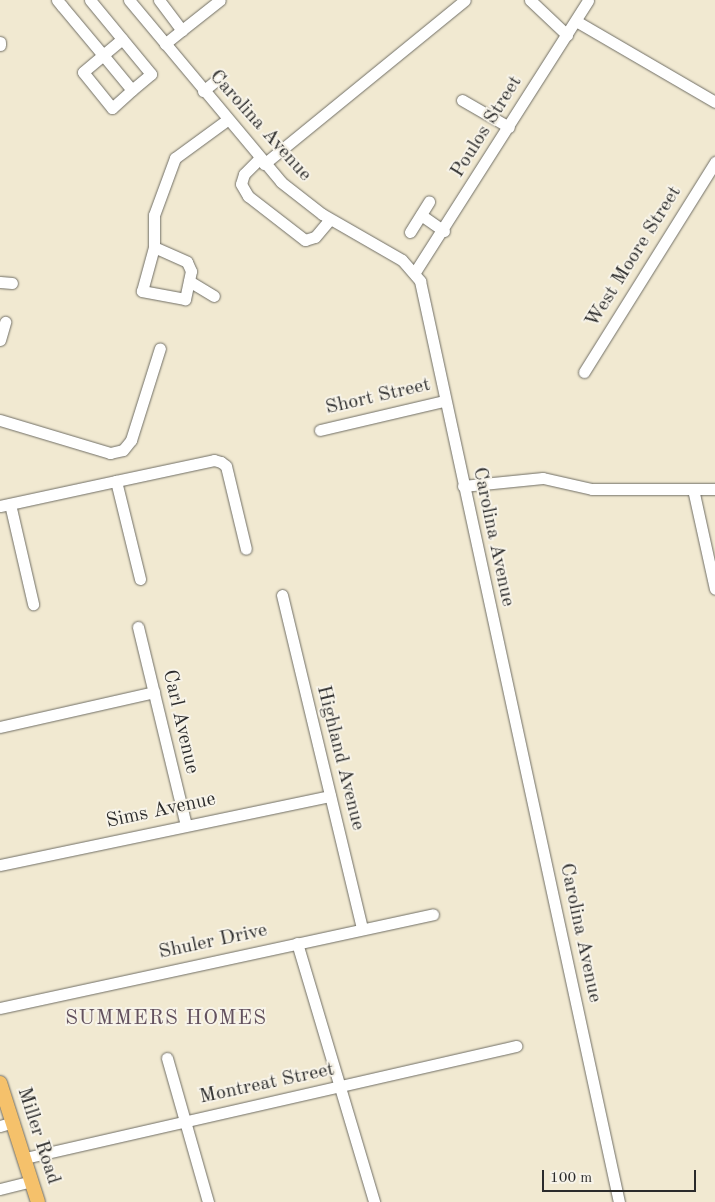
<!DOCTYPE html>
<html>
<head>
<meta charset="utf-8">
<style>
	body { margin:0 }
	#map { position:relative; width:715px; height:1202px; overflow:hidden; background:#f1e9d1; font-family:"Old Standard TT",serif }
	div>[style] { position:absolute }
	.roads { filter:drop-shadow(0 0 1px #706e65) drop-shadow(0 0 1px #706e65) }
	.minor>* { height:11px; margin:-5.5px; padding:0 5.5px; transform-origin:5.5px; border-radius:5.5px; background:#fff }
	.major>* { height:14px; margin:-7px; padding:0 7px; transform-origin:7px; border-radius:7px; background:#f5c16b }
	span { translate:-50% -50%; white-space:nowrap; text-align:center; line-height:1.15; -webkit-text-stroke:4px #f7f3e8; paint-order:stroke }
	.street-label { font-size:20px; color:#2b2b2b }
	.neighbourhood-label { font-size:21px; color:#63515e; letter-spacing:1px }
	.scale { position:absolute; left:542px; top:1170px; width:154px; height:22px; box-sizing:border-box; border:2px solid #2b2b2b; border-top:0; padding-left:6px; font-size:15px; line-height:18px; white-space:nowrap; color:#2b2b2b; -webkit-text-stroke:4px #f7f3e8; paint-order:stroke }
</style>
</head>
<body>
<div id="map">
	<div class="roads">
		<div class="minor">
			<div style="left:57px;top:0;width:8px;rotate:50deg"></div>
			<div style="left:62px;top:6px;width:64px;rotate:50.1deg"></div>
			<div style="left:103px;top:55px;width:45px;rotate:50.4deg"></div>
			<div style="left:132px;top:90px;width:27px;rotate:138deg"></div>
			<div style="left:112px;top:108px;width:46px;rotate:-128.9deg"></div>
			<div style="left:83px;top:72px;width:26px;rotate:-40deg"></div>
			<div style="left:103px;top:55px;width:25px;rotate:-40deg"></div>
			<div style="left:90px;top:0;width:96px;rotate:50.5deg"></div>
			<div style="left:151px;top:74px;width:25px;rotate:140deg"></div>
			<div style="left:129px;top:0;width:237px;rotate:50.1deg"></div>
			<div style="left:281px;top:182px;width:52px;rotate:38deg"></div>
			<div style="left:322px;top:214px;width:92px;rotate:29.9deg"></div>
			<div style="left:402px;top:260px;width:28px;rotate:49deg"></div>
			<div style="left:420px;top:281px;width:942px;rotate:77.81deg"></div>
			<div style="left:159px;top:0;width:38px;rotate:53deg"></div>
			<div style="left:182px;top:30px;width:22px;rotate:141deg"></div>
			<div style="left:530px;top:0;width:51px;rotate:43.4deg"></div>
			<div style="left:576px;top:21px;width:161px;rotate:30.2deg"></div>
			<div style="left:182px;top:30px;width:48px;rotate:-38.3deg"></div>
			<div style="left:0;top:42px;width:3px;rotate:90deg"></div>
			<div style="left:203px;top:91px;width:19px;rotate:-39deg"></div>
			<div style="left:462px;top:100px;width:54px;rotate:29.9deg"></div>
			<div style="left:259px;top:159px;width:21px;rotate:135deg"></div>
			<div style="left:244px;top:174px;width:10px;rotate:107deg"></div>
			<div style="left:241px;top:184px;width:14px;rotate:60deg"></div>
			<div style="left:248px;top:196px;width:72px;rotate:37.7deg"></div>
			<div style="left:305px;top:240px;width:10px;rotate:-17deg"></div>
			<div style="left:315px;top:237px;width:23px;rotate:-50deg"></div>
			<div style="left:264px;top:164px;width:259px;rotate:-39.2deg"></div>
			<div style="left:421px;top:215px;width:28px;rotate:35deg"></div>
			<div style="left:410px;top:232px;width:36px;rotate:-58deg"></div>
			<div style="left:154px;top:247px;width:36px;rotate:24deg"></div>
			<div style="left:187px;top:262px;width:10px;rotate:66deg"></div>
			<div style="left:191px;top:271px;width:29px;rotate:102deg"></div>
			<div style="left:185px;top:299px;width:44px;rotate:-169.5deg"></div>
			<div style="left:142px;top:291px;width:46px;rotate:-74.7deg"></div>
			<div style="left:154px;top:247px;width:32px;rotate:-90deg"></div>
			<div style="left:154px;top:215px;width:61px;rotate:-69.8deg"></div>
			<div style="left:175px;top:158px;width:64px;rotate:-36.2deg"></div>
			<div style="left:415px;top:272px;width:322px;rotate:-57.5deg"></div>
			<div style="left:189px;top:281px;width:29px;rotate:31deg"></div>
			<div style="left:0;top:282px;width:12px;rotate:5deg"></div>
			<div style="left:0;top:340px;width:19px;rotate:-74deg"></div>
			<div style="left:584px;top:372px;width:248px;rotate:-58deg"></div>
			<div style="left:0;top:420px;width:115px;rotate:16.7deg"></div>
			<div style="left:110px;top:453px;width:13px;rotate:-13deg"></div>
			<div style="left:123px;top:450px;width:13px;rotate:-51deg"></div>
			<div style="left:131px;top:440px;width:96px;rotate:-72.5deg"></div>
			<div style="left:320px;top:430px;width:127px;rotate:-13.2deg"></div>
			<div style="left:116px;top:481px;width:100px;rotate:-12.1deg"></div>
			<div style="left:214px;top:460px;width:7px;rotate:16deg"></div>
			<div style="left:221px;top:462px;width:6px;rotate:39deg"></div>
			<div style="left:226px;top:466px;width:85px;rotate:76.5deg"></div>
			<div style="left:463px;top:486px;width:80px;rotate:-5.7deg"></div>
			<div style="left:543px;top:478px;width:50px;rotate:12.7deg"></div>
			<div style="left:592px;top:489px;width:123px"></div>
			<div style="left:693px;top:489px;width:102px;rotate:77.6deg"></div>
			<div style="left:10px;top:504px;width:103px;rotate:77deg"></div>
			<div style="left:0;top:506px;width:119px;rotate:-12.2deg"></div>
			<div style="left:116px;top:481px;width:101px;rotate:76.2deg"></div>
			<div style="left:282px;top:595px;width:343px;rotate:76.5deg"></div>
			<div style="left:138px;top:627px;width:204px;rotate:76.4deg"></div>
			<div style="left:0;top:727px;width:158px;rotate:-12.8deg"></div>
			<div style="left:0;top:865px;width:337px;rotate:-11.8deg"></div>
			<div style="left:297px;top:943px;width:270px;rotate:73.4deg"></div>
			<div style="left:0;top:1008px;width:443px;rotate:-12.2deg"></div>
			<div style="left:167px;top:1058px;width:150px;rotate:74.1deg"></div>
			<div style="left:0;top:1126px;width:14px;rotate:-17deg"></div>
			<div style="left:25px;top:1158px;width:504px;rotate:-12.85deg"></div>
			<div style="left:0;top:1189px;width:33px;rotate:-14deg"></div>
		</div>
		<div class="major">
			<div style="left:0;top:1083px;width:125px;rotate:72.3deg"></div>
		</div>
	</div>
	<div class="street-label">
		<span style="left:260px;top:126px;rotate:48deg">Carolina Avenue</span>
		<span style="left:487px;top:127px;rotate:-58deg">Poulos Street</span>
		<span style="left:634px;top:257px;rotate:-58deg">West Moore Street</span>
		<span style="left:378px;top:397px;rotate:-13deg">Short Street</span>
		<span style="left:493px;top:537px;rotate:78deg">Carolina Avenue</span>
		<span style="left:180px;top:722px;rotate:77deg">Carl Avenue</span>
		<span style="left:340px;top:758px;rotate:76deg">Highland Avenue</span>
		<span style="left:161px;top:811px;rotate:-12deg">Sims Avenue</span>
		<span style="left:580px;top:933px;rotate:78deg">Carolina Avenue</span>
		<span style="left:213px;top:942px;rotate:-12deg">Shuler Drive</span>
		<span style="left:267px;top:1084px;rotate:-12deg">Montreat Street</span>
		<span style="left:38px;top:1136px;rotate:72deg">Miller Road</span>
	</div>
	<div class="neighbourhood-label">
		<span style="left:166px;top:1019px">SUMMERS HOMES</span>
	</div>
	<div class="scale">100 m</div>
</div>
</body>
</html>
